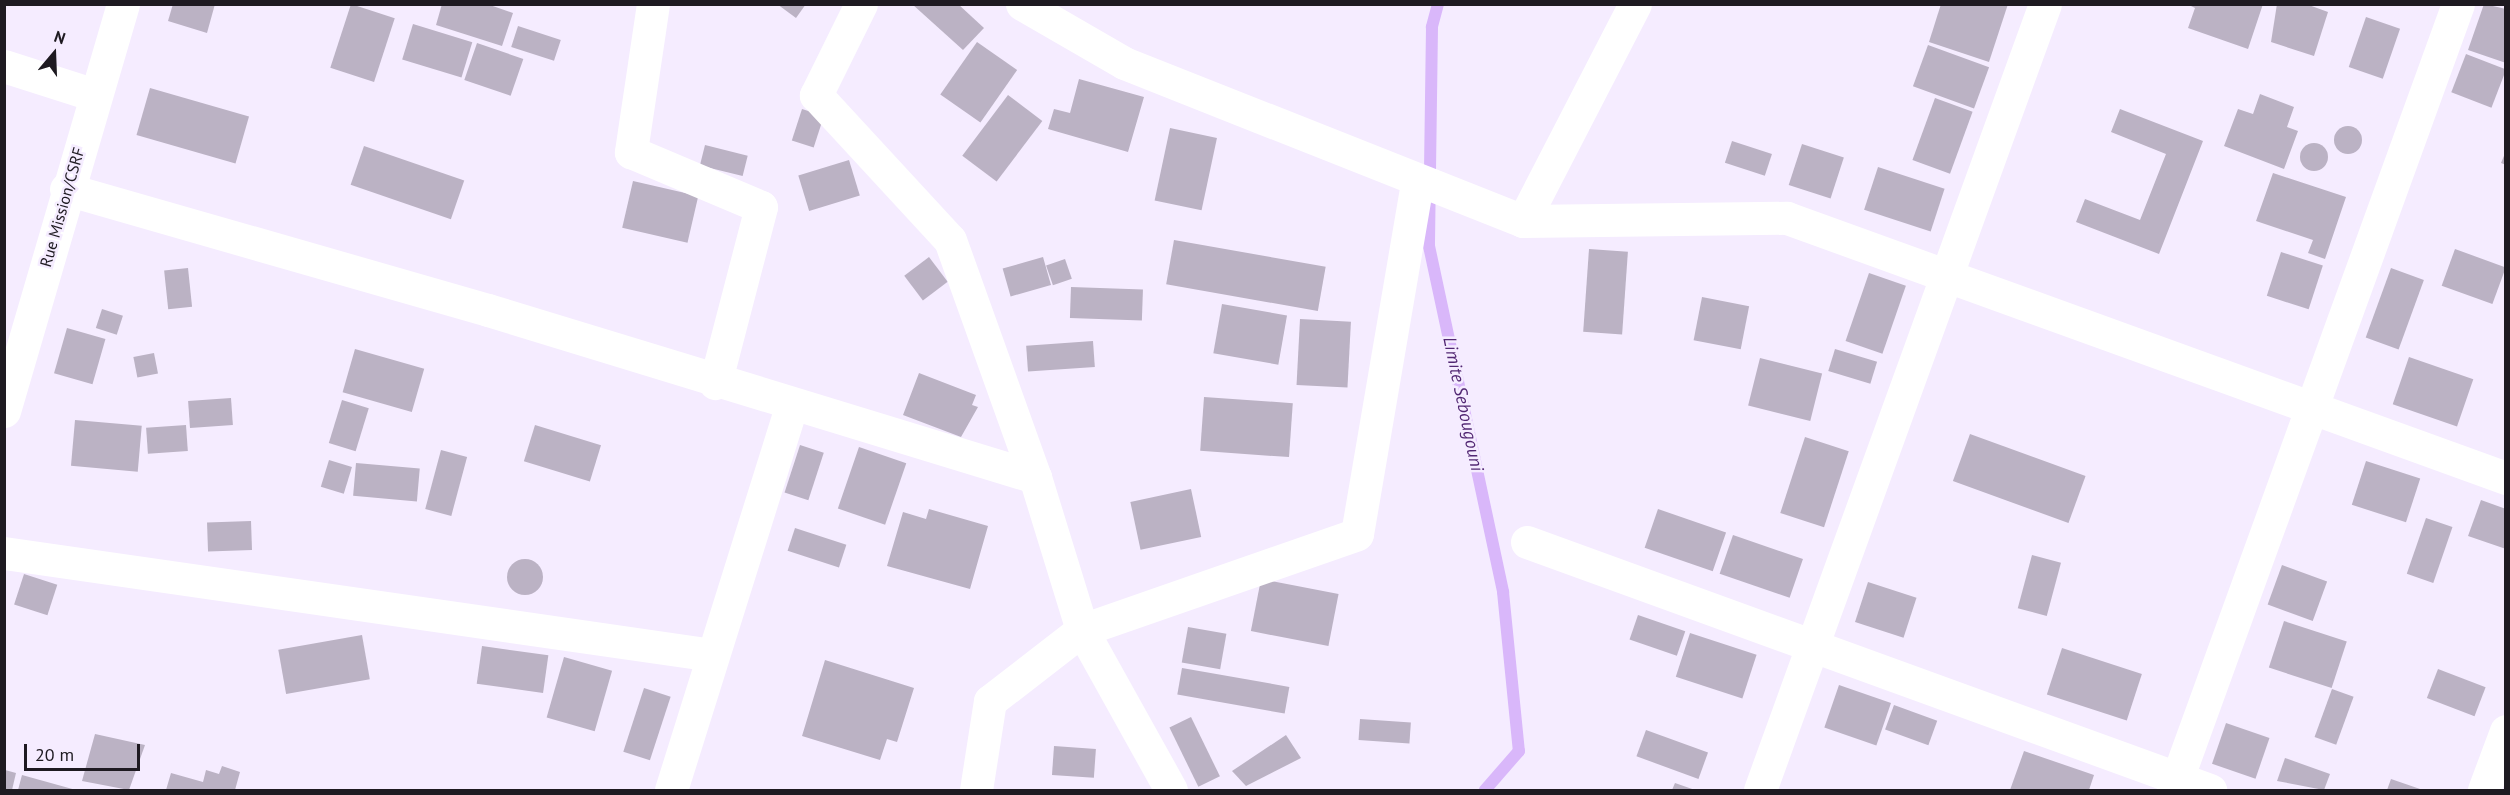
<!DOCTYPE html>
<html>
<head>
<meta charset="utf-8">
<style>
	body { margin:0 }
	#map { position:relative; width:2510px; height:795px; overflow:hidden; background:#f5ecff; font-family:"PT Sans",sans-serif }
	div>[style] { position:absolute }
	.stream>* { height:12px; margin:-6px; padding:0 6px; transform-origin:6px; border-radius:6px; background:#d9b7fa }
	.building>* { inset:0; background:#bbb2c4; transform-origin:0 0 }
	.round { border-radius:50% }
	.minor>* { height:33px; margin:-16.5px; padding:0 16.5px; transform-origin:16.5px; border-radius:16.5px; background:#fff }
	.secondary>* { height:33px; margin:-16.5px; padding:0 16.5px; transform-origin:16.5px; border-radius:16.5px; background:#fff }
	span { translate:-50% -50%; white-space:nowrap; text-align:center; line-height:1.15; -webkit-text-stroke:5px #f5ecff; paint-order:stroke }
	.street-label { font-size:16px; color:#1e1a21 }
	.water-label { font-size:18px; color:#522773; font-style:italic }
	.frame { position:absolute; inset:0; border:6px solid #1e1a21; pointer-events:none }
	.north { position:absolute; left:24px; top:24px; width:60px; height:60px; -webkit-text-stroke:4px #f5ecff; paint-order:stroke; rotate:19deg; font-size:16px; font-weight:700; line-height:24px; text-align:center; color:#1e1a21 }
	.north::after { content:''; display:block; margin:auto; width:21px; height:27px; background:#1e1a21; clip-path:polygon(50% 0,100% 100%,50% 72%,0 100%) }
	.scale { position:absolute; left:24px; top:744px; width:116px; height:27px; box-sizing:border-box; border:3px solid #1e1a21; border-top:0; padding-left:8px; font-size:18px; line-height:21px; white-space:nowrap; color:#1e1a21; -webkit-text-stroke:4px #f5ecff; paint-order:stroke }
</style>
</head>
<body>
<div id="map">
	<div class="stream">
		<div style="left:1438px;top:4px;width:24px;rotate:105deg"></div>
		<div style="left:1432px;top:27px;width:219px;rotate:90.8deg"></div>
		<div style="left:1429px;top:246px;width:354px;rotate:77.9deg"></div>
		<div style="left:1503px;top:592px;width:160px;rotate:84.3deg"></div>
		<div style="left:1519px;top:751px;width:52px;rotate:131.1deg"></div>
	</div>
	<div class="building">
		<div style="clip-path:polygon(173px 4px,215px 4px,207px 33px,168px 21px)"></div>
		<div style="left:351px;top:4px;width:46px;height:67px;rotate:18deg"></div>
		<div style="clip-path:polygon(442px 4px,487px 4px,513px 13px,502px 46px,436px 25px)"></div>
		<div style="clip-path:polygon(777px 4px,806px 4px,796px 18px)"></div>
		<div style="clip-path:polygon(912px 4px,958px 4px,984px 28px,963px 50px)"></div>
		<div style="clip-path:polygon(1941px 4px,2008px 4px,1989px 62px,1929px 42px)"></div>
		<div style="clip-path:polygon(2187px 4px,2263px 4px,2248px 49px,2188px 28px,2195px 8px)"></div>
		<div style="clip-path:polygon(2277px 4px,2306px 4px,2328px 12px,2314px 56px,2271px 42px)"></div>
		<div style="clip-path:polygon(2484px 4px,2506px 9px,2506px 63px,2468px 50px)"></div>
		<div style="left:2366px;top:17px;width:36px;height:53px;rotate:19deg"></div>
		<div style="left:413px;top:24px;width:62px;height:37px;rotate:17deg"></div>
		<div style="left:518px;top:26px;width:45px;height:22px;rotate:18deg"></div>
		<div style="left:977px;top:42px;width:49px;height:64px;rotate:35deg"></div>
		<div style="left:477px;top:43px;width:49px;height:39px;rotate:19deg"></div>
		<div style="left:1928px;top:45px;width:65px;height:44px;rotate:20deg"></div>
		<div style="left:2466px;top:54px;width:43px;height:41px;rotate:21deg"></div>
		<div style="clip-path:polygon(1079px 79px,1144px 97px,1128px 152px,1048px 129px,1054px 109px,1070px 113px)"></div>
		<div style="left:150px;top:88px;width:103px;height:49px;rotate:16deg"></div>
		<div style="clip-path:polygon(2260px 94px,2294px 107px,2287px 127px,2298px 131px,2284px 169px,2224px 146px,2238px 109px,2253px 114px)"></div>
		<div style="left:1008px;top:95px;width:43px;height:76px;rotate:37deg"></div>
		<div style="left:1935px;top:98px;width:40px;height:66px;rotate:20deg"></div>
		<div style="left:802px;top:109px;width:23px;height:33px;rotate:18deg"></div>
		<div style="clip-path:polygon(2120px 109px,2203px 141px,2159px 254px,2076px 222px,2085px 199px,2140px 220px,2166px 154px,2111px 132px)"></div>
		<div class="round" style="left:2334px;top:126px;width:28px;height:28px"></div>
		<div style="left:1170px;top:128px;width:48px;height:74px;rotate:12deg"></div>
		<div style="left:1732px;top:141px;width:42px;height:23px;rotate:18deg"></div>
		<div class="round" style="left:2300px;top:143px;width:28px;height:28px"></div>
		<div style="left:1802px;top:144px;width:44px;height:43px;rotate:18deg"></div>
		<div style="left:705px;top:145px;width:44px;height:21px;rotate:14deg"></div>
		<div style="left:364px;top:146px;width:106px;height:41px;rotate:19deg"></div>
		<div style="clip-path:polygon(2506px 151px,2506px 165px,2501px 163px)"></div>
		<div style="left:849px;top:160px;width:37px;height:53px;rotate:73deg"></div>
		<div style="left:1878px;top:167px;width:70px;height:45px;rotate:18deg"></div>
		<div style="clip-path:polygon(2273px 173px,2346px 197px,2325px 259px,2308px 253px,2313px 240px,2256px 221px)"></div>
		<div style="left:633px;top:181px;width:67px;height:48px;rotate:13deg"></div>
		<div style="left:1174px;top:240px;width:154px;height:45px;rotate:10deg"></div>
		<div style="left:1589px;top:249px;width:39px;height:83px;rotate:4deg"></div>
		<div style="left:2455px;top:249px;width:54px;height:39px;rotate:20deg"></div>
		<div style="left:2281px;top:252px;width:44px;height:46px;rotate:18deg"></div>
		<div style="left:929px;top:257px;width:31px;height:31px;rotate:53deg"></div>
		<div style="left:1043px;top:257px;width:29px;height:42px;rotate:74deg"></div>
		<div style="left:1065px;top:259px;width:21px;height:20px;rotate:71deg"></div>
		<div style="left:188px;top:268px;width:39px;height:24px;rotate:84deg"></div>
		<div style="left:2391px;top:268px;width:35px;height:74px;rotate:20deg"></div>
		<div style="left:1869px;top:273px;width:39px;height:72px;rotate:19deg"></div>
		<div style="left:1071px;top:287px;width:72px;height:31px;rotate:2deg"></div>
		<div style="left:1702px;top:297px;width:48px;height:44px;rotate:11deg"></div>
		<div style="left:1222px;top:304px;width:66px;height:50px;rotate:10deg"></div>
		<div style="left:102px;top:309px;width:22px;height:20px;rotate:18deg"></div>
		<div style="left:1300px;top:319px;width:51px;height:66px;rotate:3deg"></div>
		<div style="left:67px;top:328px;width:40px;height:47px;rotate:16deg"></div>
		<div style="left:1093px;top:341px;width:26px;height:67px;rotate:86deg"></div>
		<div style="left:355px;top:349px;width:72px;height:45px;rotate:16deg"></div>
		<div style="left:1835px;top:349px;width:44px;height:23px;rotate:17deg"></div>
		<div style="left:154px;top:353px;width:21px;height:21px;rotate:79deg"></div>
		<div style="left:2409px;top:357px;width:68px;height:50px;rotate:19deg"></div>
		<div style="left:1760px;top:358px;width:64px;height:49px;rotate:14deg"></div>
		<div style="clip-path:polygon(919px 373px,976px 395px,972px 405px,978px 407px,961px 437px,903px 415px)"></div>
		<div style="left:1204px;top:397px;width:89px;height:54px;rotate:4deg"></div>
		<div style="left:231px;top:398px;width:27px;height:43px;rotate:86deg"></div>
		<div style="left:342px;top:400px;width:28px;height:45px;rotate:17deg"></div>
		<div style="left:75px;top:420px;width:67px;height:46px;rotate:5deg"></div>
		<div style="left:186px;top:425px;width:26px;height:40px;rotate:86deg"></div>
		<div style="left:535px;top:425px;width:69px;height:38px;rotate:17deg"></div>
		<div style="left:1970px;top:434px;width:123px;height:50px;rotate:20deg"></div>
		<div style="left:1805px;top:437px;width:46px;height:80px;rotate:18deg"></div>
		<div style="left:800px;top:445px;width:25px;height:50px;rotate:18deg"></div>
		<div style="left:859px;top:447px;width:50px;height:65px;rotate:19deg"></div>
		<div style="left:441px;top:450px;width:27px;height:61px;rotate:15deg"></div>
		<div style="left:329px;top:460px;width:24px;height:28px;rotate:17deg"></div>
		<div style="left:2366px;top:461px;width:57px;height:46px;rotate:18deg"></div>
		<div style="left:356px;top:463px;width:64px;height:33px;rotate:5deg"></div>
		<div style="left:1191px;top:489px;width:49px;height:62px;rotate:78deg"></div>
		<div style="clip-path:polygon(2481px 500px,2506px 509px,2506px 549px,2468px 536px)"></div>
		<div style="clip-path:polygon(929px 509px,988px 526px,970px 589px,887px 566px,903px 512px,926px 519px)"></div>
		<div style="left:1658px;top:509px;width:72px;height:41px;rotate:19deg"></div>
		<div style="left:2426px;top:518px;width:28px;height:59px;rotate:19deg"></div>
		<div style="left:251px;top:521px;width:29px;height:44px;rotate:88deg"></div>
		<div style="left:795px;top:528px;width:54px;height:24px;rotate:18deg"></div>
		<div style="left:1733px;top:535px;width:74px;height:41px;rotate:19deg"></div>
		<div style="left:2032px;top:555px;width:30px;height:55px;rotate:15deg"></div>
		<div class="round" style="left:507px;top:559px;width:36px;height:36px"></div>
		<div style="left:2282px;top:565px;width:48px;height:42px;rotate:20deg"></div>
		<div style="left:24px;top:574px;width:35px;height:32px;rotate:18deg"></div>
		<div style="left:1261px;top:579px;width:79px;height:53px;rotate:11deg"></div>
		<div style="left:1868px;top:582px;width:51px;height:42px;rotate:18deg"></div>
		<div style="left:1638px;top:615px;width:50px;height:26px;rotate:19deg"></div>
		<div style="left:2284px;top:621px;width:66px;height:49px;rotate:18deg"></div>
		<div style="left:1188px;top:627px;width:39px;height:36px;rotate:10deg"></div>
		<div style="left:1690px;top:633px;width:70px;height:46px;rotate:18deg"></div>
		<div style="left:362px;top:635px;width:45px;height:85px;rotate:80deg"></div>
		<div style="left:482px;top:646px;width:67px;height:38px;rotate:8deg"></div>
		<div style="left:2062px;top:648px;width:84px;height:49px;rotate:18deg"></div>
		<div style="left:564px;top:657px;width:50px;height:63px;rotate:16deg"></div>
		<div style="clip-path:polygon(825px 660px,914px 688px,897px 742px,887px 739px,880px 760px,802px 736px)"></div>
		<div style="left:1182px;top:668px;width:109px;height:27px;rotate:10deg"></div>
		<div style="left:2438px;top:669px;width:51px;height:31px;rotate:21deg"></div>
		<div style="left:1839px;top:685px;width:55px;height:45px;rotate:19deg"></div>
		<div style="left:644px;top:688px;width:28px;height:67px;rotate:18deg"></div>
		<div style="left:2332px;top:689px;width:23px;height:51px;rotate:20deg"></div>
		<div style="left:1894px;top:705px;width:46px;height:26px;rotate:20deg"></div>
		<div style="left:1191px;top:717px;width:66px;height:24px;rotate:64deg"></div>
		<div style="left:1360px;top:719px;width:51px;height:21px;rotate:4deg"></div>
		<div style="left:2226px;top:723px;width:46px;height:43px;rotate:19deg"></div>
		<div style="left:1646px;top:730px;width:66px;height:28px;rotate:20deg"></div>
		<div style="clip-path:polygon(95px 734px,145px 745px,129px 790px,82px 781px)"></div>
		<div style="clip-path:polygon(1286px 735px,1301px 758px,1246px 786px,1232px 771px)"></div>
		<div style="left:1054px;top:746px;width:42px;height:29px;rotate:4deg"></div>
		<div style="clip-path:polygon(2024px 751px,2094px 775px,2089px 790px,2010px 790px)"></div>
		<div style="clip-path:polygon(2285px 758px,2330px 774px,2324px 790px,2277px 781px)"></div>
		<div style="clip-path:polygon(222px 766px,240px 772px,235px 790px,166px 790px,171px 773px,203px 782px,206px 770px,219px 774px)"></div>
		<div style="clip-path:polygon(5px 770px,16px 773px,12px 790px,5px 790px)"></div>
		<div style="clip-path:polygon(22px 775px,76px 790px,18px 790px)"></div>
		<div style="clip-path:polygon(2391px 779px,2423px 790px,2387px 790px)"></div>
		<div style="clip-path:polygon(1675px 783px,1695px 790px,1672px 790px)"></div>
	</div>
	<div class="minor">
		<div style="left:653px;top:4px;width:150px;rotate:98.5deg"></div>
		<div style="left:631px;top:152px;width:141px;rotate:22.9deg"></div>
		<div style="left:761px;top:207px;width:182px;rotate:104.6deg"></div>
		<div style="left:861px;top:4px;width:102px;rotate:116.3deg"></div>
		<div style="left:816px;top:95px;width:197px;rotate:47.3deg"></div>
		<div style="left:950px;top:240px;width:252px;rotate:70.3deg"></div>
		<div style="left:1035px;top:477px;width:160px;rotate:72.9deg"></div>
		<div style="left:1082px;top:630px;width:183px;rotate:60.9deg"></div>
		<div style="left:1022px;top:4px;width:118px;rotate:30deg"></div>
		<div style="left:1124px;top:63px;width:429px;rotate:21.6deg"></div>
		<div style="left:1523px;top:221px;width:264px;rotate:-0.7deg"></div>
		<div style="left:1787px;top:218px;width:765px;rotate:19.88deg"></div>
		<div style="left:4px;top:66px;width:96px;rotate:17.7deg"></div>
		<div style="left:66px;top:189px;width:439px;rotate:16deg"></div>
		<div style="left:488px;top:310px;width:572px;rotate:16.98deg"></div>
		<div style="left:1523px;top:221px;width:244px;rotate:-62.7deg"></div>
		<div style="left:1527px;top:542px;width:727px;rotate:19.96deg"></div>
		<div style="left:4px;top:553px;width:716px;rotate:8.19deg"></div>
		<div style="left:671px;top:790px;width:401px;rotate:-72.6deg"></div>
		<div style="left:976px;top:790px;width:90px;rotate:-81.1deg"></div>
		<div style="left:990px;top:701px;width:116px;rotate:-37.7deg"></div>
		<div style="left:1082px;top:630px;width:291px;rotate:-19.2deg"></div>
		<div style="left:1357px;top:534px;width:357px;rotate:-80.3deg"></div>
		<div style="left:1760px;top:790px;width:836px;rotate:-70.07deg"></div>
		<div style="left:2173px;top:790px;width:836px;rotate:-70.07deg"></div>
		<div style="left:2484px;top:790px;width:63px;rotate:-69.6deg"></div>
	</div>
	<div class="secondary">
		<div style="left:4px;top:411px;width:424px;rotate:-73.7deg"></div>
	</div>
	<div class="street-label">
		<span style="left:62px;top:207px;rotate:-74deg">Rue Mission/CSRF</span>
	</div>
	<div class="water-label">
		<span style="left:1463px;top:404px;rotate:78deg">Limite Sebougouni</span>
	</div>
	<div class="frame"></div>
	<div class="north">N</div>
	<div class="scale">20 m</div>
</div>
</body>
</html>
